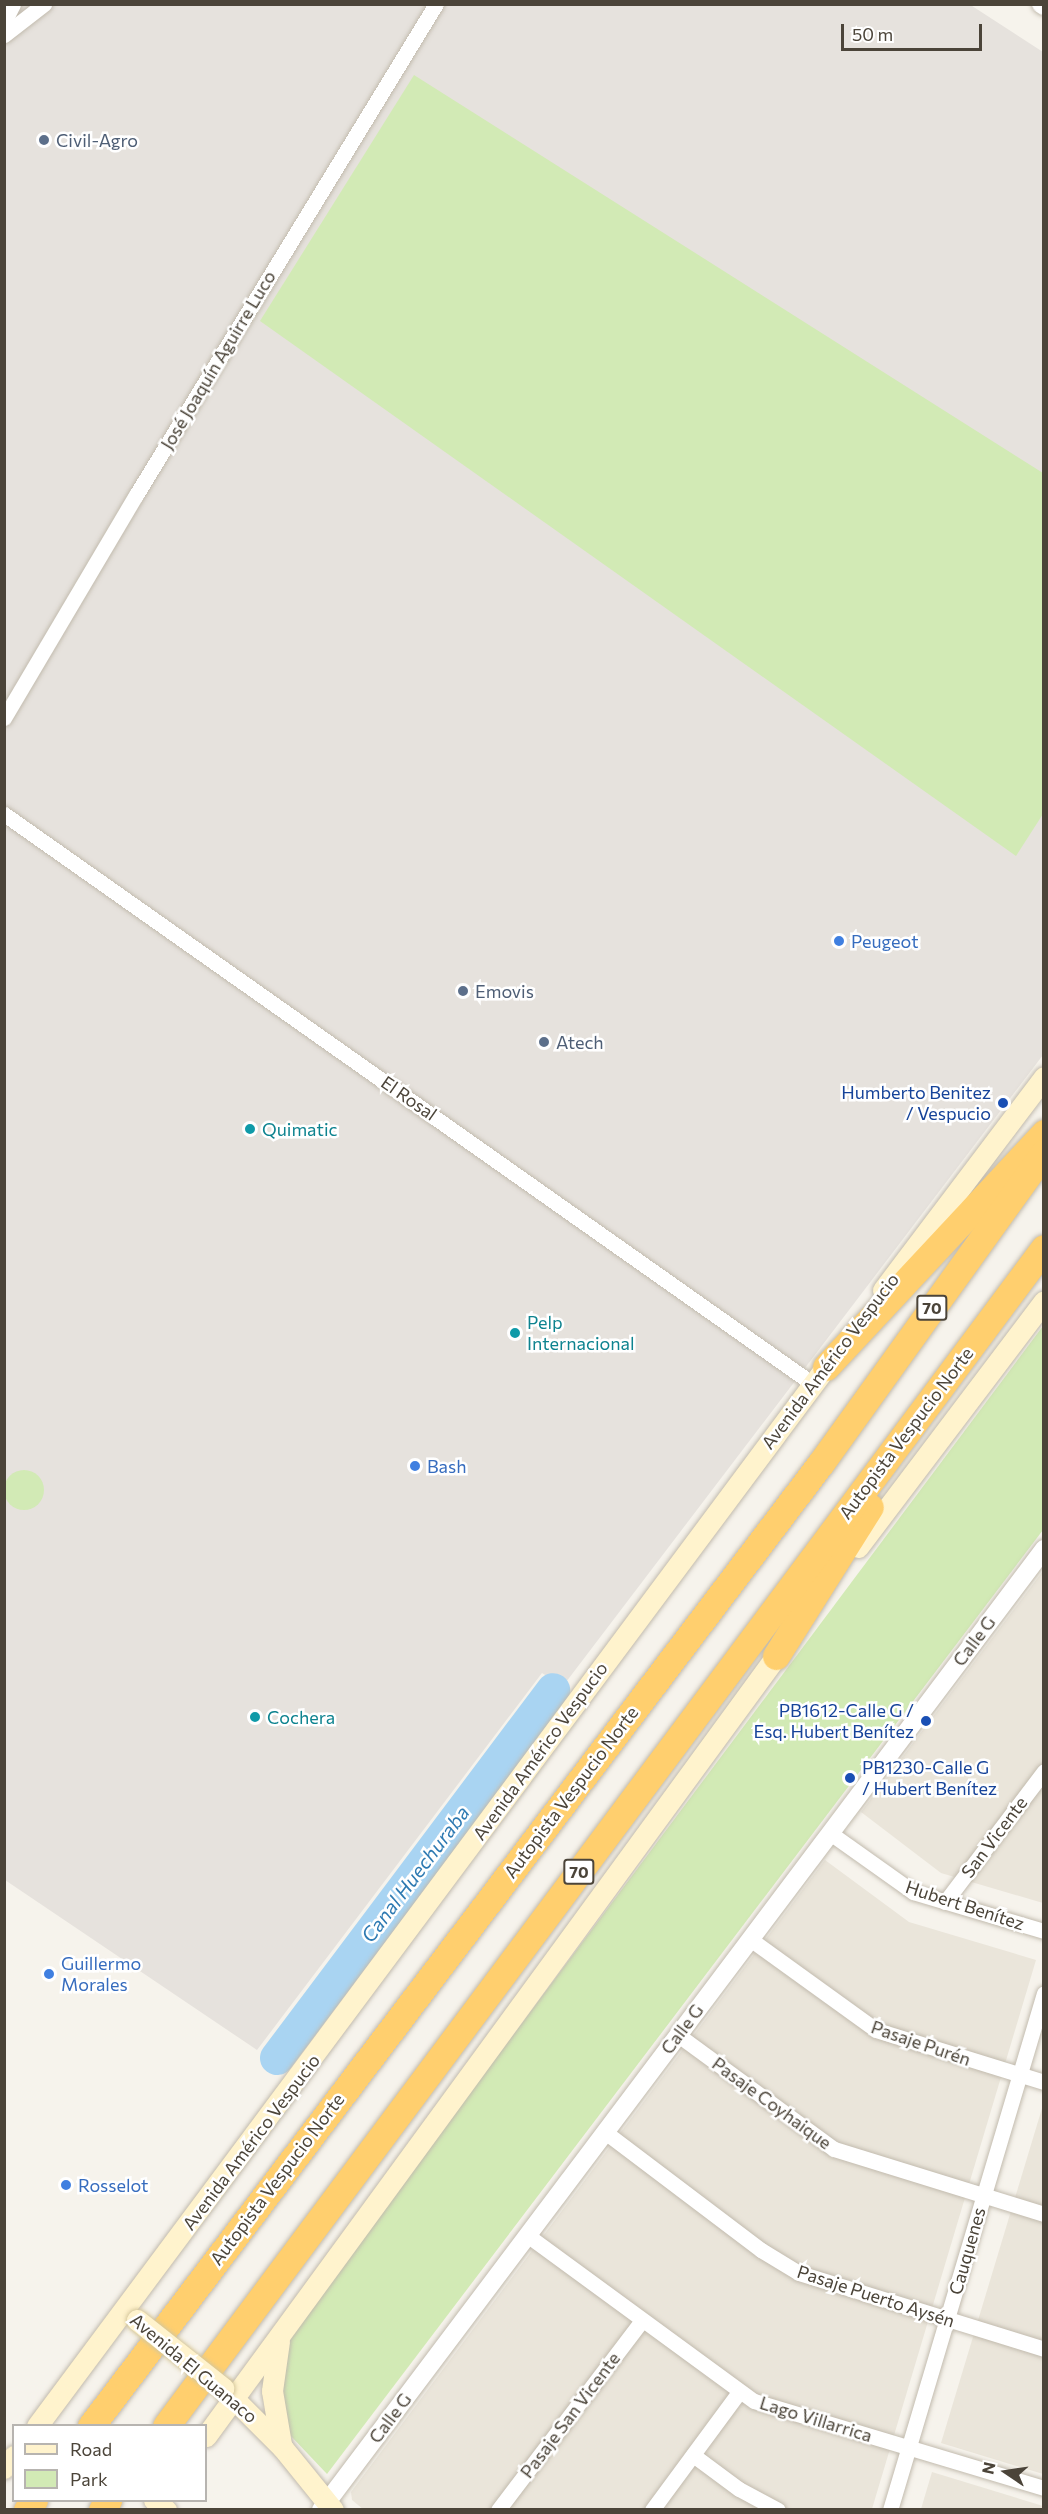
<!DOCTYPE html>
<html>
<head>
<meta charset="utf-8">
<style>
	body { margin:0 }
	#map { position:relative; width:1048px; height:2514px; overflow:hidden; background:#f6f3ec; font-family:Commissioner,sans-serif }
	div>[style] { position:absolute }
	.residential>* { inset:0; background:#eae5da }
	.industrial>* { inset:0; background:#e6e2dd }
	.green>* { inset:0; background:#d2eab5 }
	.round { border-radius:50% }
	.river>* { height:34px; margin:-17px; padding:0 17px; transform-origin:17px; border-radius:17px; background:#a9d4f2 }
	.roads { filter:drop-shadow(0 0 2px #c2bbae) drop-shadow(0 0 2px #c2bbae) }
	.minor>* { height:15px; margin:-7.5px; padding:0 7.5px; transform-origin:7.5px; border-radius:7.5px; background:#fff }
	.tertiary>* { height:18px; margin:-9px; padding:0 9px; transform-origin:9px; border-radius:9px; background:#fff }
	.secondary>* { height:21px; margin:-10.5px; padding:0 10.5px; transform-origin:10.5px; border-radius:10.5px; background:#fff3cd }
	.motorway>* { height:27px; margin:-13.5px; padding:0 13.5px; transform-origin:13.5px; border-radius:13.5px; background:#ffcf6e }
	.bridges { filter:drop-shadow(0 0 2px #d6c79b) drop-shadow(0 0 2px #d6c79b) }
	.secondary-bridge>* { height:21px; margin:-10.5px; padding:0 10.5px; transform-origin:10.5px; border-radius:10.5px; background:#fff3cd }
	.dots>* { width:16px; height:16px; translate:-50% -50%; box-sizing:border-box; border:3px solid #fff; border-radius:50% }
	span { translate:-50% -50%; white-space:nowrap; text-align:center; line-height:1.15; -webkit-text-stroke:5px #fff; paint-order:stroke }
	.shield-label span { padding:2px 4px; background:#fff; border:2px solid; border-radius:4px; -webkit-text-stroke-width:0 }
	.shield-label { font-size:16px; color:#4b4439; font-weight:700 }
	.service-label { font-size:18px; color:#4e5e75 }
	.left { translate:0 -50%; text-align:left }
	.street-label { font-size:18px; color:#4b4439 }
	.shop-label { font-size:18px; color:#366cbe }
	.transit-label { font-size:18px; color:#164399 }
	.right { translate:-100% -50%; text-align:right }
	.culture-label { font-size:18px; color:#0d838f }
	.water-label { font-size:20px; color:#2e7ab2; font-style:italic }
	.frame { position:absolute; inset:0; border:6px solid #4b4439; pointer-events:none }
	.legend { position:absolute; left:12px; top:2424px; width:195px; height:78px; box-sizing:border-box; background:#fff; border:2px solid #b7b4b0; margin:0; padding:8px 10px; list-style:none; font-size:18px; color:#4b4439 }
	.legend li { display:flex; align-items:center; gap:12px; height:30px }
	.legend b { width:30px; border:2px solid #b7b4b0 }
	.north { position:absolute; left:976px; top:2442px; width:60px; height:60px; -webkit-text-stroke:4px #fff; paint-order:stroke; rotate:283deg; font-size:16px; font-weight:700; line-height:24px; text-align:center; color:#4b4439 }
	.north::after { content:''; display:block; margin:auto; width:21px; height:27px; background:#4b4439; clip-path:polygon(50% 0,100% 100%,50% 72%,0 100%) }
	.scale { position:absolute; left:841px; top:24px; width:141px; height:27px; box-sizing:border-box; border:3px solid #4b4439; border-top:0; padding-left:8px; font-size:18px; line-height:21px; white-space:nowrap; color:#4b4439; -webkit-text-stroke:4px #fff; paint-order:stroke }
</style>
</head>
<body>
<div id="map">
	<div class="residential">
		<div style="clip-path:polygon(1043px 1571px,1043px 1903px,941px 1873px,861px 1812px)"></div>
		<div style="clip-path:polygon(825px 1860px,909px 1922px,1036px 1960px,872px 2509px,364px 2510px,352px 2500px,351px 2492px)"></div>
		<div style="clip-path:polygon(1043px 2105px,1043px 2474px,941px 2443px)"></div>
		<div style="clip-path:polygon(932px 2472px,1043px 2506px,1043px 2509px,921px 2509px)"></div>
	</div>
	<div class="industrial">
		<div style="clip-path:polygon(969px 4px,1043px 52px,1043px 1055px,563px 1686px,542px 1673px,257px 2050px,5px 1880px,4px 5px)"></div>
	</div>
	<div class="green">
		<div style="clip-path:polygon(414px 75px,1043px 473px,1043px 814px,1016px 856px,260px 321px)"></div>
		<div style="clip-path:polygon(1043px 1326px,1043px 1530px,327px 2474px,289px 2434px,283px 2388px,291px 2332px)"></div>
		<div class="round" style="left:4px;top:1470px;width:40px;height:40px"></div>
	</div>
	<div class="river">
		<div style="left:277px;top:2058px;width:460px;rotate:-53.1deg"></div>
	</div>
	<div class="roads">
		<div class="minor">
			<div style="left:4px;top:22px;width:20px;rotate:-63deg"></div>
			<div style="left:4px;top:35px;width:51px;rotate:-37.8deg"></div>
			<div style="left:4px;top:718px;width:259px;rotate:-59.4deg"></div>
			<div style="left:136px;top:495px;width:575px;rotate:-58.58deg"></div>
			<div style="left:4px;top:814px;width:990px;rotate:35.17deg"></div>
			<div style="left:830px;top:1833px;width:102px;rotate:35.4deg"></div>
			<div style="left:913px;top:1892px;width:137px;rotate:16.6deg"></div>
			<div style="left:945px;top:1902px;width:164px;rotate:-52.9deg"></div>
			<div style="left:750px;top:1939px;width:155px;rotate:35.8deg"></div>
			<div style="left:876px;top:2030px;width:176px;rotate:17.2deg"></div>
			<div style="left:678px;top:2035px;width:193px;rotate:36.2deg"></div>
			<div style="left:834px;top:2149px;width:220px;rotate:17.2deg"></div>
			<div style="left:605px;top:2132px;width:196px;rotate:37.1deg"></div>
			<div style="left:761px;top:2250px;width:44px;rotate:31.2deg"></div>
			<div style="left:799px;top:2273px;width:257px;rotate:17.2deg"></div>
			<div style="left:527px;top:2235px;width:281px;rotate:36.2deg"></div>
			<div style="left:754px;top:2401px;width:303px;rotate:16.7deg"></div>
			<div style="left:693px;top:2455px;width:57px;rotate:36.5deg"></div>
			<div style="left:739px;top:2489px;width:44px;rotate:28.3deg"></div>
			<div style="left:498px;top:2510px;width:238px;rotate:-52.8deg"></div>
			<div style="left:652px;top:2510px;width:147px;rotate:-53.6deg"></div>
			<div style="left:890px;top:2510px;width:539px;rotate:-73.41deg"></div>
		</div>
		<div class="tertiary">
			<div style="left:1041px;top:4px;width:4px;rotate:34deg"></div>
			<div style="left:321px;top:2510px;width:1203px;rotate:-53.04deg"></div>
		</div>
		<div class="secondary">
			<div style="left:883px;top:1290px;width:267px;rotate:-52.9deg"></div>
			<div style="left:858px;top:1547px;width:308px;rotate:-52.9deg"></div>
			<div style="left:279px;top:2341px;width:50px;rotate:98deg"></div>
			<div style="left:272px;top:2391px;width:54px;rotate:80.4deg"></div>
			<div style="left:225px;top:2390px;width:81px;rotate:45deg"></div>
			<div style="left:282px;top:2447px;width:81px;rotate:51deg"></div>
			<div style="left:37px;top:2426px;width:1334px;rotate:-53.32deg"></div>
			<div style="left:206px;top:2436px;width:981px;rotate:-53.83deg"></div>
			<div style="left:4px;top:2468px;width:16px;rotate:-50deg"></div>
			<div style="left:154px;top:2500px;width:16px;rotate:40deg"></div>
		</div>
		<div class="motorway">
			<div style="left:826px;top:1367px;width:320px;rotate:-47deg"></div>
			<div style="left:776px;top:1656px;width:176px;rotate:-57.8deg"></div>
			<div style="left:91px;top:2426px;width:1208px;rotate:-52.84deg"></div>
			<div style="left:821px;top:1463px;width:382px;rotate:-54.3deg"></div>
			<div style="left:166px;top:2426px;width:1469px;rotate:-53.3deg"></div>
			<div style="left:27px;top:2510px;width:12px;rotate:-55deg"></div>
			<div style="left:102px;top:2510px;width:12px;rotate:-59deg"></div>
		</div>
	</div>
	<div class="bridges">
		<div class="secondary-bridge">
			<div style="left:137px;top:2320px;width:110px;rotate:38.3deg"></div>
		</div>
	</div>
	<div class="dots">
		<div style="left:44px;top:140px;background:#5c6f8a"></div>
		<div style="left:839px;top:941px;background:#3f7fe0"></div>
		<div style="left:463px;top:991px;background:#5c6f8a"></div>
		<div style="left:544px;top:1042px;background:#5c6f8a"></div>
		<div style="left:1003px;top:1103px;background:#1a4fb4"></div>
		<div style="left:250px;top:1129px;background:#0f9aa8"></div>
		<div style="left:515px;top:1333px;background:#0f9aa8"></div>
		<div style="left:415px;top:1466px;background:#3f7fe0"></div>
		<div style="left:255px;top:1717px;background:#0f9aa8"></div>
		<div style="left:926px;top:1721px;background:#1a4fb4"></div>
		<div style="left:850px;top:1778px;background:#1a4fb4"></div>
		<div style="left:49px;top:1974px;background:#3f7fe0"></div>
		<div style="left:66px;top:2185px;background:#3f7fe0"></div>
	</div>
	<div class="shield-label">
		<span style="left:932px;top:1308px">70</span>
		<span style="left:579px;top:1872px">70</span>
	</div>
	<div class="service-label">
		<span class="left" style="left:56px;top:140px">Civil-Agro</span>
		<span class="left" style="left:475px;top:991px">Emovis</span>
		<span class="left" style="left:556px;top:1042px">Atech</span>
	</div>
	<div class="street-label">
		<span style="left:218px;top:360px;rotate:-59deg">José Joaquín Aguirre Luco</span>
		<span style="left:409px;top:1098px;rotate:35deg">El Rosal</span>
		<span style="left:830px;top:1361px;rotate:-53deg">Avenida Américo Vespucio</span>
		<span style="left:906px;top:1433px;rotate:-53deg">Autopista Vespucio Norte</span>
		<span style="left:974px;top:1641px;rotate:-53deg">Calle G</span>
		<span style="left:540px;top:1751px;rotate:-54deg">Avenida Américo Vespucio</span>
		<span style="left:571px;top:1792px;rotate:-53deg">Autopista Vespucio Norte</span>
		<span style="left:994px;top:1837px;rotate:-53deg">San Vicente</span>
		<span style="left:965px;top:1905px;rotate:18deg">Hubert Benítez</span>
		<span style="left:682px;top:2029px;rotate:-53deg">Calle G</span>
		<span style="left:921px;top:2043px;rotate:19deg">Pasaje Purén</span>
		<span style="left:772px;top:2103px;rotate:36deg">Pasaje Coyhaique</span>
		<span style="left:251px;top:2142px;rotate:-53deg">Avenida Américo Vespucio</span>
		<span style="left:277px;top:2179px;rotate:-53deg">Autopista Vespucio Norte</span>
		<span style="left:967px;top:2251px;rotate:-74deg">Cauquenes</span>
		<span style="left:876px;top:2296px;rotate:18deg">Pasaje Puerto Aysén</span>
		<span style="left:194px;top:2368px;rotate:40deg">Avenida El Guanaco</span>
		<span style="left:570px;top:2415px;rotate:-53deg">Pasaje San Vicente</span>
		<span style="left:390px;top:2418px;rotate:-53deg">Calle G</span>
		<span style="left:816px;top:2419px;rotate:17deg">Lago Villarrica</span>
	</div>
	<div class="shop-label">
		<span class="left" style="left:851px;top:941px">Peugeot</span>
		<span class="left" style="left:427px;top:1466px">Bash</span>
		<span class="left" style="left:61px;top:1974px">Guillermo<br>Morales</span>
		<span class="left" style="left:78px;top:2185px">Rosselot</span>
	</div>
	<div class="transit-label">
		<span class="right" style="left:991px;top:1103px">Humberto Benitez<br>/ Vespucio</span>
		<span class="right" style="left:914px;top:1721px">PB1612-Calle G /<br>Esq. Hubert Benítez</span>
		<span class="left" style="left:862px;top:1778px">PB1230-Calle G<br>/ Hubert Benítez</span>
	</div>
	<div class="culture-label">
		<span class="left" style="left:262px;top:1129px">Quimatic</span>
		<span class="left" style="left:527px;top:1333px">Pelp<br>Internacional</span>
		<span class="left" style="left:267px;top:1717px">Cochera</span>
	</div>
	<div class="water-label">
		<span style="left:415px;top:1874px;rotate:-53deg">Canal Huechuraba</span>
	</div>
	<div class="frame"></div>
	<ul class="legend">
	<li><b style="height:8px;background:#fff3cd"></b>Road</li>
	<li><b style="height:16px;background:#d2eab5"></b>Park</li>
	</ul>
	<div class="north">N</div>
	<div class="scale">50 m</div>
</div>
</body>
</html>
